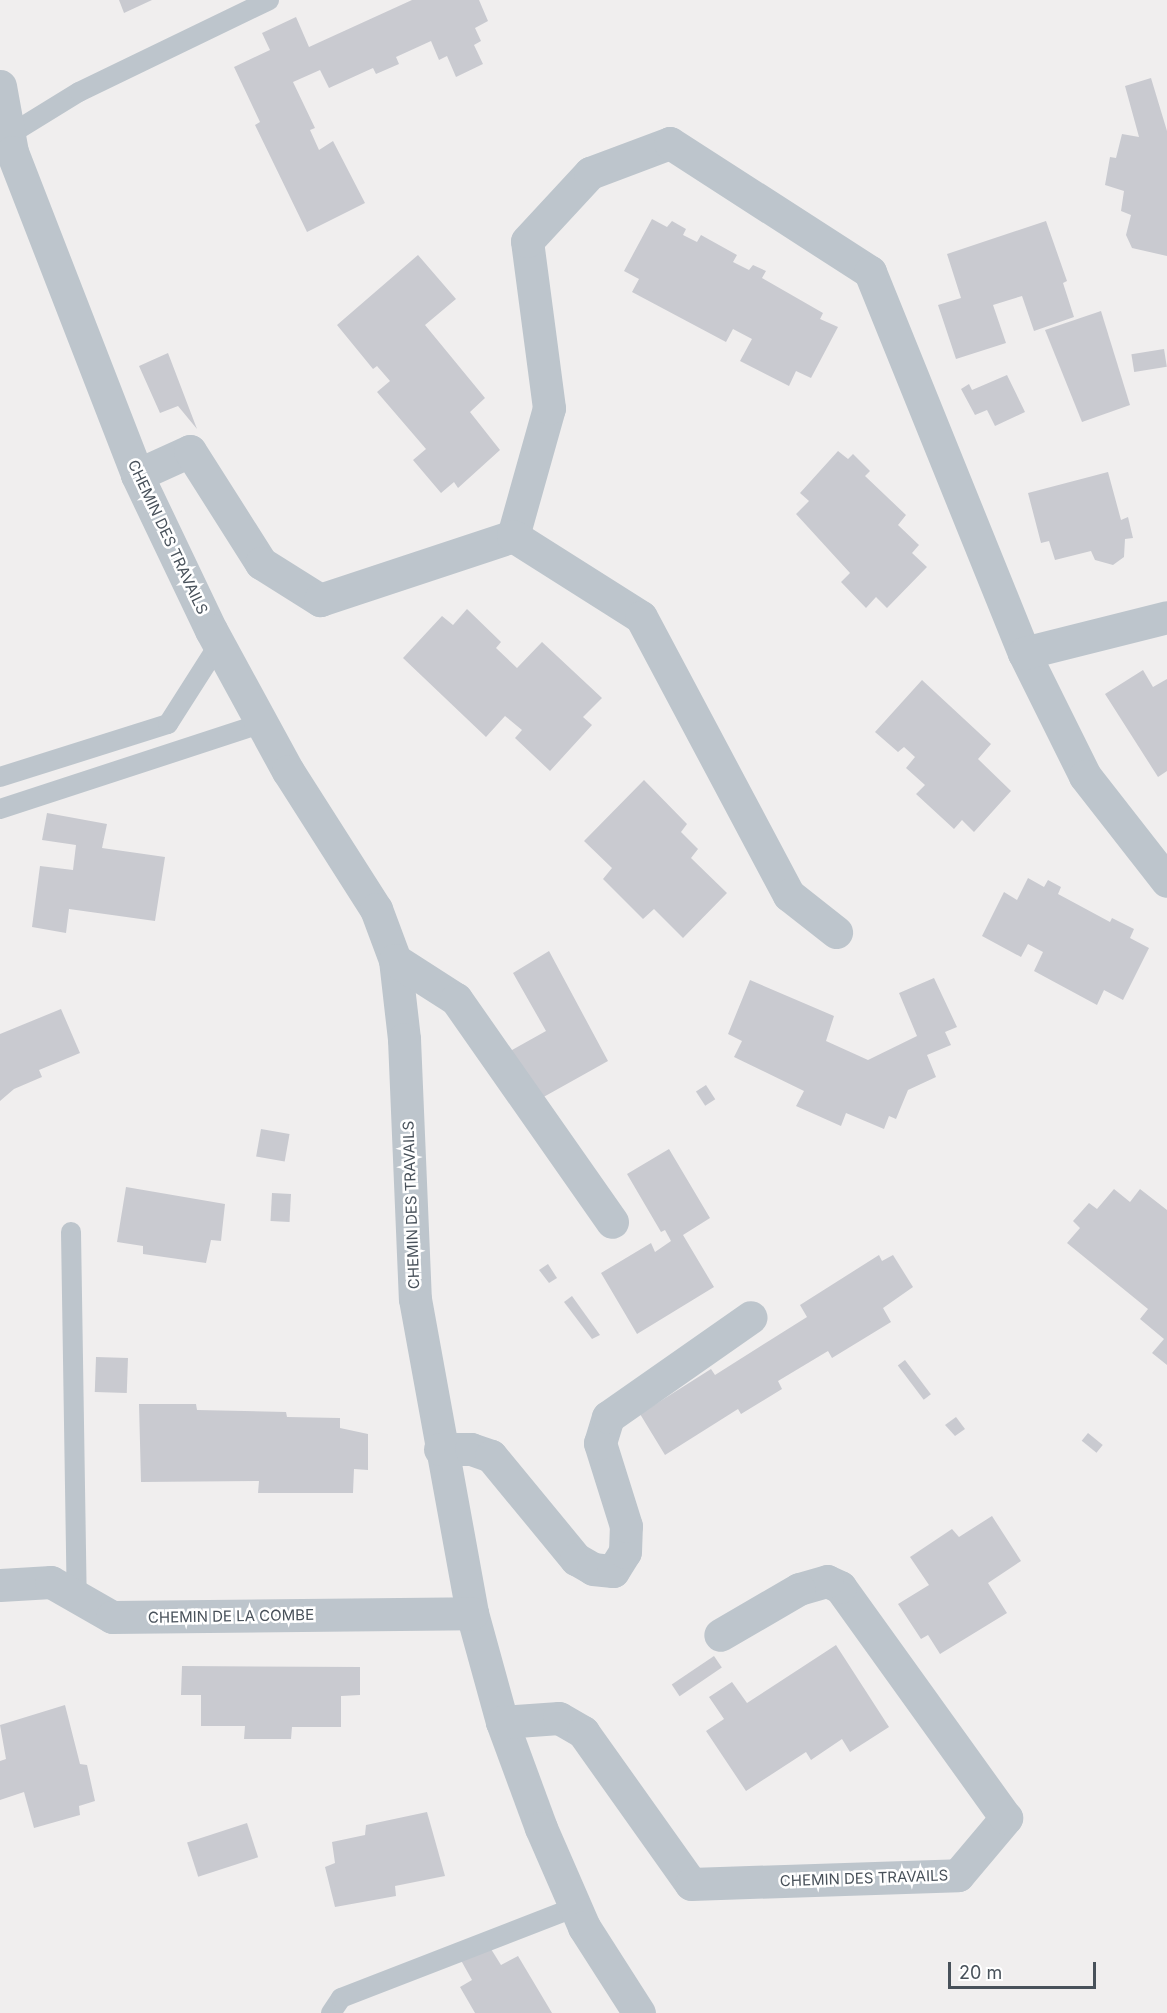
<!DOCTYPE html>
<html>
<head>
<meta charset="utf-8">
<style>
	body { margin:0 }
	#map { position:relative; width:1167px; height:2013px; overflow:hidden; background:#f0eeee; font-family:Inter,sans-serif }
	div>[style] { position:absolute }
	.building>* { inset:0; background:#c9cad0; transform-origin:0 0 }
	.lane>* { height:20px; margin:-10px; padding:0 10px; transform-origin:10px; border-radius:10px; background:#bdc5cc }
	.street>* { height:33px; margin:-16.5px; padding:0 16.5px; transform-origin:16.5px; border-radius:16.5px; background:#bdc5cc }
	span { translate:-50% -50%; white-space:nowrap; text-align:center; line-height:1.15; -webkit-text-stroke:5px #fff; paint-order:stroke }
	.street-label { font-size:15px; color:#48515a }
	.scale { position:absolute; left:948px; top:1962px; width:148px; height:27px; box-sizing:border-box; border:3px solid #48515a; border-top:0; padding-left:8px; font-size:18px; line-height:21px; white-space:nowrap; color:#48515a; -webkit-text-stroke:4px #fff; paint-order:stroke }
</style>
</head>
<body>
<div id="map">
	<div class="building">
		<div style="clip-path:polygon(119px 0,152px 0,124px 13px)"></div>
		<div style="clip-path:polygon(412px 0,479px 0,488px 21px,475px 28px,481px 41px,474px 45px,483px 64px,456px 77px,447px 56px,439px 60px,431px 41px,396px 57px,399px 64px,376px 74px,373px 68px,329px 88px,320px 70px,293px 82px,315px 128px,310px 130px,319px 150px,333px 141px,365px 203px,307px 232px,255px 125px,260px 122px,234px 67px,270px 50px,262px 33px,296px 17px,309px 47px)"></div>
		<div style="clip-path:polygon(1151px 78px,1167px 131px,1167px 256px,1132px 248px,1126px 235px,1131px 215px,1121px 211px,1124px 191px,1105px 185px,1110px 157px,1116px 158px,1122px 134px,1139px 137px,1125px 86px)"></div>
		<div style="clip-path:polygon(652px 219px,667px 227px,672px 221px,686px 229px,683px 235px,697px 242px,701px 235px,737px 255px,733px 262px,749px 270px,753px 265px,766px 271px,762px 278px,823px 313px,820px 319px,838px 327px,811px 378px,796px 371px,789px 386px,740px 361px,752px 339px,733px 329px,726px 342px,632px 292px,639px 279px,624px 271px)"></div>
		<div style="clip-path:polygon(1046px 221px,1067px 281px,1063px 283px,1074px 317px,1034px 331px,1022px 296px,993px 305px,1006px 343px,956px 359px,938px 305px,961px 298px,947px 254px)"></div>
		<div style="clip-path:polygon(418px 255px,456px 299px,425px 325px,485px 398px,470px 412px,500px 450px,458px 488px,454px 482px,441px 493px,413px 460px,426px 449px,377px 392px,390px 381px,377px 366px,373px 369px,337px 325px)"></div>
		<div style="clip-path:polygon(1101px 311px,1130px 405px,1082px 422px,1045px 330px)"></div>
		<div style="left:1164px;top:349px;width:18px;height:33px;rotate:81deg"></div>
		<div style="clip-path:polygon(168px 353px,197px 429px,178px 406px,160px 413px,139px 366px)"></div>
		<div style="clip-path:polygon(1007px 375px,1025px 412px,995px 426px,987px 410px,975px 415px,961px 389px,969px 384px,972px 390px)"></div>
		<div style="clip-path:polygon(838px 451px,848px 459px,853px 454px,870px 471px,865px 476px,906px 515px,898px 525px,919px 545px,912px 553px,927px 567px,887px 608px,876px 597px,866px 608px,841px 582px,850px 573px,796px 514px,809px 501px,800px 493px)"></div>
		<div style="clip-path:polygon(1108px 472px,1121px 520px,1128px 517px,1133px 538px,1125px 539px,1124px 557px,1113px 565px,1095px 560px,1091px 551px,1055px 560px,1049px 541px,1041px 543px,1028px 493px)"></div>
		<div style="clip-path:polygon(467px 609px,501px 642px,496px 648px,517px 668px,542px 642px,602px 698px,583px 717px,592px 725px,550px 771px,515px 738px,522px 730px,505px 716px,486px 737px,403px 658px,442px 616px,453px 625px)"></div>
		<div style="clip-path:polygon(1143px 670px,1153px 687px,1167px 679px,1167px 771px,1158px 777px,1105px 694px)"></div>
		<div style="clip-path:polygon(922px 680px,991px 744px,978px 759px,1011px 791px,974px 832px,962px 820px,954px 829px,916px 794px,925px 785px,906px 768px,915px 757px,904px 747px,898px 752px,875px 732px)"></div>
		<div style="clip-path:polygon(644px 780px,687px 824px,681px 832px,698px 849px,691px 858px,727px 893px,683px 938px,654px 909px,643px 919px,603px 879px,612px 868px,584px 841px)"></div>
		<div style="clip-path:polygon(47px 813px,107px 824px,102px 848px,165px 857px,155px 921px,69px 909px,66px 933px,32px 927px,40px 866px,73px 870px,76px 845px,42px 840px)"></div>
		<div style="clip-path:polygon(1028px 878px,1044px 887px,1048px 880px,1061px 887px,1058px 894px,1110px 922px,1112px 918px,1134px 929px,1130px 938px,1149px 948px,1123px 1000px,1104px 990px,1097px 1005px,1034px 971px,1043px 952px,1028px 944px,1021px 957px,982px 936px,1004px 892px,1017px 900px)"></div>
		<div style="clip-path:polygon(549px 951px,608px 1061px,531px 1104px,505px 1054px,546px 1031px,513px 973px)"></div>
		<div style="clip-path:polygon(934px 978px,957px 1027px,945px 1032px,951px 1045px,927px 1055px,936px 1077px,908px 1090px,896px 1119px,889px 1116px,884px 1129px,846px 1113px,841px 1126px,796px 1106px,804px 1091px,734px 1057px,742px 1041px,728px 1034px,750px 980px,834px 1016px,826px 1041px,868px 1060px,917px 1036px,899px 993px)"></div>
		<div style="clip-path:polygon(61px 1009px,80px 1053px,39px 1070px,42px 1077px,14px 1089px,0 1101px,0 1034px)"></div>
		<div style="left:706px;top:1085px;width:17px;height:12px;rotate:57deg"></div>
		<div style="left:261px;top:1129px;width:29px;height:28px;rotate:10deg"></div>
		<div style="clip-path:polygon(669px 1149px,710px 1218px,683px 1235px,714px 1287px,637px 1334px,601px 1273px,651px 1243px,655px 1252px,671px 1241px,665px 1230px,661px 1232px,627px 1174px)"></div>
		<div style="clip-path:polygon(126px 1187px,225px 1204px,221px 1241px,211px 1240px,206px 1263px,143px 1254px,143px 1246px,117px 1242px)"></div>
		<div style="clip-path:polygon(1114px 1189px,1130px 1202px,1140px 1189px,1167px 1210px,1167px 1365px,1152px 1353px,1164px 1339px,1140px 1319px,1148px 1309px,1067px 1243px,1080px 1228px,1073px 1221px,1089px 1203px,1097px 1209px)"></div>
		<div style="left:272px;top:1193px;width:19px;height:28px;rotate:3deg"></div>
		<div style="clip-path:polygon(879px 1255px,882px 1261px,893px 1255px,913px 1287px,883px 1308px,891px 1322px,832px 1358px,828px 1351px,778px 1381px,782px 1389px,741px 1414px,738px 1409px,665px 1455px,640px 1414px,711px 1369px,715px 1375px,807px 1317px,800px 1305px)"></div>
		<div style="clip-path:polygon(548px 1264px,557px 1278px,549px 1283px,539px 1270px)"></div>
		<div style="clip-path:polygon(572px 1296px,600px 1335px,592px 1339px,564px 1302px)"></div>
		<div style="left:96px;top:1357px;width:32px;height:35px;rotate:2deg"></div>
		<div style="left:905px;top:1360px;width:43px;height:9px;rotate:53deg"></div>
		<div style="clip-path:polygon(139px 1404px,196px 1404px,197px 1410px,286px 1412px,287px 1417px,340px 1418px,340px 1428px,368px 1434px,368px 1470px,354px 1469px,353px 1493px,258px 1493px,259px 1481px,141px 1482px)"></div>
		<div style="clip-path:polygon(956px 1417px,965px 1429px,955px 1436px,945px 1425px)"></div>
		<div style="left:1088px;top:1433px;width:19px;height:10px;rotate:39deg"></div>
		<div style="clip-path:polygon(992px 1516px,1021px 1561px,988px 1583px,1007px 1613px,940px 1654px,928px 1635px,921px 1639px,898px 1604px,929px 1585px,910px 1557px,952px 1529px,959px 1537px)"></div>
		<div style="clip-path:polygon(836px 1645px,889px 1727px,850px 1752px,842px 1739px,811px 1760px,806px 1752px,746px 1791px,706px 1731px,724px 1719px,709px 1697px,732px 1682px,747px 1703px)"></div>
		<div style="left:714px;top:1656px;width:14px;height:51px;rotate:56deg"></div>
		<div style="clip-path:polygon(182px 1666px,360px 1667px,360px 1695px,341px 1696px,341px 1727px,292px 1727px,291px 1739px,244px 1739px,245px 1726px,201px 1726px,201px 1695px,181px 1695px)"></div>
		<div style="clip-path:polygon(65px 1705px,80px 1764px,87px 1765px,95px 1801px,79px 1806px,80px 1815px,34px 1828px,24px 1792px,0 1800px,0 1761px,6px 1759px,0 1725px)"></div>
		<div style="clip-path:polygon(427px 1812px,445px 1876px,395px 1886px,396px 1896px,335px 1907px,325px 1867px,335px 1863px,332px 1842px,365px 1835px,366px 1825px)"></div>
		<div style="left:247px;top:1823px;width:36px;height:63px;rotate:72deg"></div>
		<div style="clip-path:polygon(486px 1941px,501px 1965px,518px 1956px,552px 2013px,475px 2013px,460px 1987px,472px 1980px,458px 1955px)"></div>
	</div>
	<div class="lane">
		<div style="left:9px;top:135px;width:82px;rotate:-31.6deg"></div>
		<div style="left:79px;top:92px;width:211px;rotate:-25.8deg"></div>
		<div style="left:0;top:777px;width:176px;rotate:-17.5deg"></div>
		<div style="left:168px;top:724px;width:95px;rotate:-57.5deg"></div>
		<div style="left:0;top:809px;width:277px;rotate:-18.1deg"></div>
		<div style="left:71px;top:1232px;width:365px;rotate:89.1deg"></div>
		<div style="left:331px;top:2013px;width:18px;rotate:-56deg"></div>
		<div style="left:341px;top:1998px;width:252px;rotate:-21.2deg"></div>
	</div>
	<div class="street">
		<div style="left:0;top:86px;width:67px;rotate:79.7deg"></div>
		<div style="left:12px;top:152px;width:346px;rotate:68.8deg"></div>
		<div style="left:137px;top:475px;width:172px;rotate:64.5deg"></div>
		<div style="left:211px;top:630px;width:161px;rotate:61.4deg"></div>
		<div style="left:288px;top:771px;width:164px;rotate:57.5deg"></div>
		<div style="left:376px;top:909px;width:54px;rotate:69.6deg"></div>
		<div style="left:395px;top:960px;width:80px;rotate:83.5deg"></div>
		<div style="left:404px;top:1039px;width:260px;rotate:87.6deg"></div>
		<div style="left:415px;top:1299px;width:319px;rotate:79.7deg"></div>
		<div style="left:472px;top:1613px;width:113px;rotate:74.6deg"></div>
		<div style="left:502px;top:1722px;width:113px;rotate:69.8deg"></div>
		<div style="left:541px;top:1828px;width:108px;rotate:66.5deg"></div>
		<div style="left:584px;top:1927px;width:102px;rotate:57.4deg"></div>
		<div style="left:137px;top:475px;width:58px;rotate:-24.4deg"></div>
		<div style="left:190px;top:451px;width:133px;rotate:57.6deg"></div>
		<div style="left:261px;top:563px;width:70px;rotate:32.1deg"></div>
		<div style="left:320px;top:600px;width:203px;rotate:-18.3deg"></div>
		<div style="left:513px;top:536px;width:133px;rotate:-74.3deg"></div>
		<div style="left:549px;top:408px;width:168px;rotate:-97.5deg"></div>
		<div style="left:527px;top:241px;width:93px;rotate:-47.2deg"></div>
		<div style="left:590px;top:173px;width:85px;rotate:-20.6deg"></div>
		<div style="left:670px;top:143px;width:238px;rotate:32.8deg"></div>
		<div style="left:870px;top:272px;width:411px;rotate:68deg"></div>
		<div style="left:1024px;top:653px;width:137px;rotate:63.6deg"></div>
		<div style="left:1085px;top:776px;width:133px;rotate:52deg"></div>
		<div style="left:513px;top:536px;width:151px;rotate:32.3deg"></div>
		<div style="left:641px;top:617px;width:315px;rotate:62deg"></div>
		<div style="left:789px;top:895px;width:60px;rotate:38.2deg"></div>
		<div style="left:1024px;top:653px;width:147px;rotate:-14.1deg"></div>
		<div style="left:395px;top:960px;width:72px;rotate:32.6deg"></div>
		<div style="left:456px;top:999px;width:272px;rotate:55deg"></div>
		<div style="left:440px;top:1449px;width:31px"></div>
		<div style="left:471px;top:1449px;width:21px;rotate:19deg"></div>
		<div style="left:491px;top:1456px;width:134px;rotate:50.5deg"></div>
		<div style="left:576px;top:1559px;width:20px;rotate:30deg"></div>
		<div style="left:593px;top:1569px;width:20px;rotate:6deg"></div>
		<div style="left:613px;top:1571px;width:22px;rotate:-58deg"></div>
		<div style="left:625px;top:1552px;width:26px;rotate:-88deg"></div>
		<div style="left:626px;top:1526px;width:87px;rotate:-107.4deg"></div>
		<div style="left:600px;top:1443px;width:27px;rotate:-73deg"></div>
		<div style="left:608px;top:1417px;width:174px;rotate:-35deg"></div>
		<div style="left:0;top:1585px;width:51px;rotate:-3.4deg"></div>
		<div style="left:51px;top:1582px;width:70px;rotate:29.8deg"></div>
		<div style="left:112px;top:1617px;width:360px;rotate:-0.6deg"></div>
		<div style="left:502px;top:1722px;width:57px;rotate:-4deg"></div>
		<div style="left:559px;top:1718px;width:28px;rotate:30deg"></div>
		<div style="left:583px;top:1732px;width:186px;rotate:54.6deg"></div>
		<div style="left:691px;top:1884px;width:267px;rotate:-1.9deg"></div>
		<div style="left:958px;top:1875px;width:75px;rotate:-49.9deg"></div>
		<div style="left:1006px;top:1818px;width:284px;rotate:-125.7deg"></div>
		<div style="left:840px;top:1587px;width:14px;rotate:-155deg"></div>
		<div style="left:827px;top:1581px;width:29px;rotate:164deg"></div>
		<div style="left:799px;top:1589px;width:91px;rotate:149.8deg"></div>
	</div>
	<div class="street-label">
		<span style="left:168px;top:537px;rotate:65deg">CHEMIN DES TRAVAILS</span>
		<span style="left:411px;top:1205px;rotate:-92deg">CHEMIN DES TRAVAILS</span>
		<span style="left:231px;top:1616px;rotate:-1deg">CHEMIN DE LA COMBE</span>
		<span style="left:864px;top:1878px;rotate:-2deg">CHEMIN DES TRAVAILS</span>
	</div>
	<div class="scale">20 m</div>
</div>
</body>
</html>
